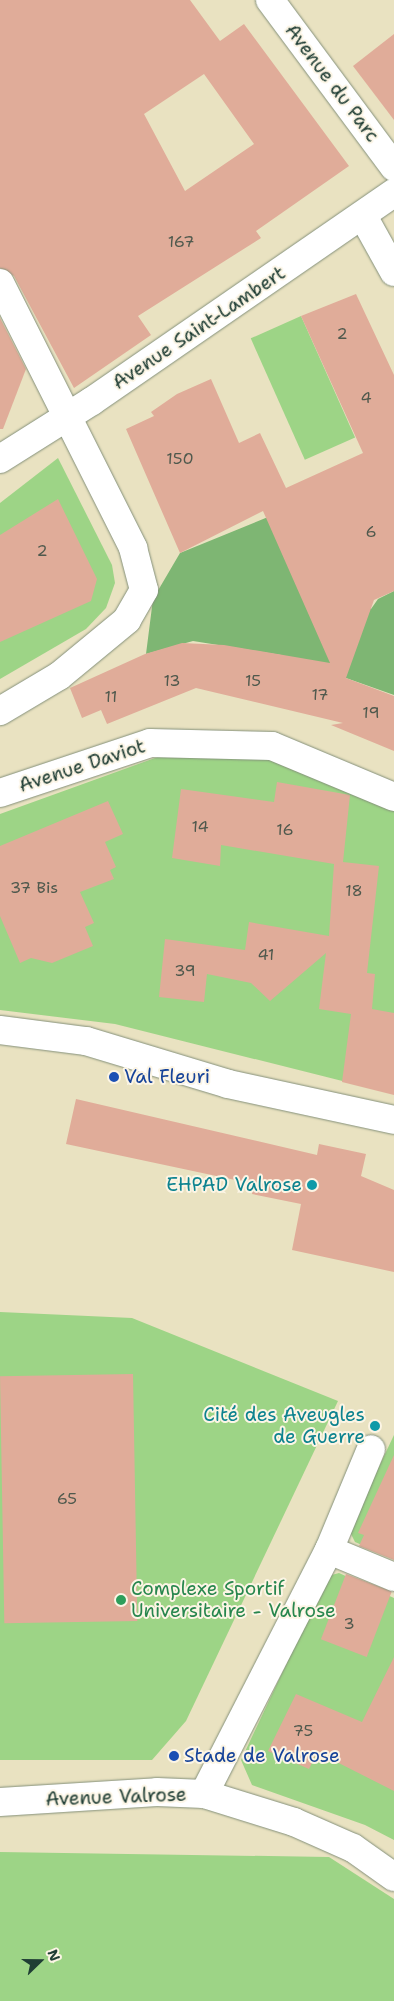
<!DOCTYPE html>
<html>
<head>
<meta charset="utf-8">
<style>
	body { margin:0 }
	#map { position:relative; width:394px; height:2001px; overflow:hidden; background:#e9e2c1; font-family:"Shantell Sans",sans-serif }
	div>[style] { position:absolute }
	.green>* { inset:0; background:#9dd486; transform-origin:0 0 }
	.forest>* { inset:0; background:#7eb673 }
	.building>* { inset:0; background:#e0ac99; transform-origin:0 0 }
	.roads { filter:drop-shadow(0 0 1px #84907a) drop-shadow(0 0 1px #84907a) }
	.minor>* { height:28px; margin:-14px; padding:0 14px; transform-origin:14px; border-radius:14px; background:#fff }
	.tertiary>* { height:28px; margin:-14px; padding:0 14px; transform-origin:14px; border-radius:14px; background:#fff }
	.dots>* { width:14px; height:14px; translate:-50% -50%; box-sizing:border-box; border:2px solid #fcf5e5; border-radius:50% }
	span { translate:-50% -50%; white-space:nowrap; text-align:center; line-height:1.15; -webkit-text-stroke:4px #fcf5e5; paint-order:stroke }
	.number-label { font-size:16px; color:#4f594d }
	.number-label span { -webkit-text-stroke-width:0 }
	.street-label { font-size:19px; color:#1f3d34 }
	.transit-label { font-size:19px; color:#164399 }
	.left { translate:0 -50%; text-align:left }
	.culture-label { font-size:19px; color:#0d838f }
	.right { translate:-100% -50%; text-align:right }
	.leisure-label { font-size:19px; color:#27864d }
	.north { position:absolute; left:15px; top:1936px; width:50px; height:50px; -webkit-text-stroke:4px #fcf5e5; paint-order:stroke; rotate:68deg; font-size:14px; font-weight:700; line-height:20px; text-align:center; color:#1f3d34 }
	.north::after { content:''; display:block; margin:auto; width:18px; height:22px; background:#1f3d34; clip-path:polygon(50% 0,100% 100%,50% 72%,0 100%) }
</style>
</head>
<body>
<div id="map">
	<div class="green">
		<div style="left:301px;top:316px;width:133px;height:55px;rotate:66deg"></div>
		<div style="clip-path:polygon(58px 458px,112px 565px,115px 583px,106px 608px,86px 629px,0 679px,0 503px)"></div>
		<div style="clip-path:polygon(166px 754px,252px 754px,291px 765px,394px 807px,394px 1094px,115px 1024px,0 1010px,0 814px)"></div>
		<div style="clip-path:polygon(0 1312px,132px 1318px,338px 1401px,186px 1721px,152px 1760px,0 1760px)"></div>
		<div style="clip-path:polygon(394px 1435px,394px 1559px,355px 1542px,349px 1530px)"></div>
		<div style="clip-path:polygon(339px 1573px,394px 1598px,394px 1840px,365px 1825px,252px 1785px,241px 1760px,328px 1576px)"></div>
		<div style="clip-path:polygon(0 1852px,329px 1857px,394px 1899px,394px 2001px,0 2001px)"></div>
	</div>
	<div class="forest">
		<div style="clip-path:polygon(268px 517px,371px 609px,378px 599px,394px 591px,394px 695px,281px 655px,193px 641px,146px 654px,153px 599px,180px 553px)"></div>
	</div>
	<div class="building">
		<div style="clip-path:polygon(evenodd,0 0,190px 0,220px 41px,244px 24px,349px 166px,256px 231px,261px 238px,138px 316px,151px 335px,74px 388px,14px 276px,0 268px,0 0,204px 74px,254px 144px,185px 191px,144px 114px,204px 74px)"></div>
		<div style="clip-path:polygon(394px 34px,394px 120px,353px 66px)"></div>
		<div style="clip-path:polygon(356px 294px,394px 375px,394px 591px,374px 600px,346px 678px,394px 696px,394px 751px,331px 725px,343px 723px,196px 688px,107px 724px,101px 710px,82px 718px,70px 688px,145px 654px,182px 643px,224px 645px,330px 663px,263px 511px,180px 553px,126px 429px,154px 416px,151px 412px,177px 394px,211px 379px,239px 443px,260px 433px,286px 488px,363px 453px,301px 316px)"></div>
		<div style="clip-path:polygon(0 318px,26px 369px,3px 429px,0 429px)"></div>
		<div style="clip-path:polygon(58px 499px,97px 579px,91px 601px,0 642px,0 535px)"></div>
		<div style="clip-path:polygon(277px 782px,350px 795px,343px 862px,379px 866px,367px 973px,375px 974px,372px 1009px,394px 1013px,394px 1095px,342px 1082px,351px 1014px,319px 1009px,326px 953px,270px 1001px,251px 983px,207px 974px,204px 1002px,159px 997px,165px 939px,245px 950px,249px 922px,329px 936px,334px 864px,221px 845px,220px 866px,172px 858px,181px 789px,274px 802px)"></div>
		<div style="clip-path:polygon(108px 801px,123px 834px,105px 842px,116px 867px,110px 870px,114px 879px,80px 892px,94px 923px,85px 927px,93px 946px,52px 963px,31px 958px,20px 963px,0 916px,0 846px)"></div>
		<div style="clip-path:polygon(76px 1099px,317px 1155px,319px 1144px,366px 1154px,361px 1176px,394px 1190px,394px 1272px,292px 1250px,301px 1204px,252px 1194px,254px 1184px,66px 1144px)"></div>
		<div style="left:133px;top:1374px;width:247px;height:133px;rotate:89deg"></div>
		<div style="clip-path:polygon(394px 1455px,394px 1560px,359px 1546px,364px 1535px,358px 1533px)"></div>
		<div style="left:346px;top:1574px;width:49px;height:70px;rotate:21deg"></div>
		<div style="clip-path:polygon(394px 1657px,394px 1791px,317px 1752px,309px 1769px,268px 1751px,296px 1694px,362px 1722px)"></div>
	</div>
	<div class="roads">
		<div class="minor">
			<div style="left:270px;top:0;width:208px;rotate:53.4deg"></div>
			<div style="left:363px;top:216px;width:64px;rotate:61deg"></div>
			<div style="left:0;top:283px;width:297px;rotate:63.3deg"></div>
			<div style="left:133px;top:548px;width:43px;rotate:75.3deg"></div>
			<div style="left:144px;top:590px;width:34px;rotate:120deg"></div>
			<div style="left:127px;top:620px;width:88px;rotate:140.5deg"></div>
			<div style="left:59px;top:676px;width:69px;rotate:149.3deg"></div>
			<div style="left:0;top:793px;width:158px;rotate:-18.4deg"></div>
			<div style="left:150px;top:743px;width:122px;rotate:1.4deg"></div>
			<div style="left:272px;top:746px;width:132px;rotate:22.7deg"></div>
			<div style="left:329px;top:1550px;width:70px;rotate:22.6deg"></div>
			<div style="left:204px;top:1794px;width:274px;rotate:-62.9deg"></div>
			<div style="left:329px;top:1550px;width:109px;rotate:-67.4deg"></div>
			<div style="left:0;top:1802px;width:157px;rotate:-3.6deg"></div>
			<div style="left:157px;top:1792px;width:47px;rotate:2.4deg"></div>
			<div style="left:204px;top:1794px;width:94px;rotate:17.3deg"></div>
			<div style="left:294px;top:1822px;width:64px;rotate:23.8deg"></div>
			<div style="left:353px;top:1848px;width:50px;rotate:35.3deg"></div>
		</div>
		<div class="tertiary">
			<div style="left:0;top:459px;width:109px;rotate:-32.2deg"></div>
			<div style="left:92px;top:401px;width:367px;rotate:-34.6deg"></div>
			<div style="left:0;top:1030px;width:87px;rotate:7.3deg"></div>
			<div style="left:86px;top:1041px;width:148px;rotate:16.8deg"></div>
			<div style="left:228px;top:1084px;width:170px;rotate:12.2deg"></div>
		</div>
	</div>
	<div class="dots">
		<div style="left:114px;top:1077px;background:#1a4fb4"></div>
		<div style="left:312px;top:1185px;background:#0f9aa8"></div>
		<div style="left:375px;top:1426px;background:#0f9aa8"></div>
		<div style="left:121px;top:1600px;background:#2e9e5b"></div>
		<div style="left:174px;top:1756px;background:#1a4fb4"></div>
	</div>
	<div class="number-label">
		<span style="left:181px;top:242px">167</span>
		<span style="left:342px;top:334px">2</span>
		<span style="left:366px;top:398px">4</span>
		<span style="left:180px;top:459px">150</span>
		<span style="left:371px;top:532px">6</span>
		<span style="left:42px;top:551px">2</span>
		<span style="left:172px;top:681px">13</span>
		<span style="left:253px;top:681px">15</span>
		<span style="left:320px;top:695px">17</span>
		<span style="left:111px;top:697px">11</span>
		<span style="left:371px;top:713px">19</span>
		<span style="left:200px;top:827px">14</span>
		<span style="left:285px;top:830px">16</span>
		<span style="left:34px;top:888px">37 Bis</span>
		<span style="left:354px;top:891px">18</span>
		<span style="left:266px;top:955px">41</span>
		<span style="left:185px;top:971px">39</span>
		<span style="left:67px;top:1499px">65</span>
		<span style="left:349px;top:1624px">3</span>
		<span style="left:303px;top:1731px">75</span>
	</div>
	<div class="street-label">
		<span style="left:332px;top:83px;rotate:53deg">Avenue du Parc</span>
		<span style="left:199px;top:328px;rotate:-34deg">Avenue Saint-Lambert</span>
		<span style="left:82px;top:766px;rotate:-18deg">Avenue Daviot</span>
		<span style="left:116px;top:1797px;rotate:-2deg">Avenue Valrose</span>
	</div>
	<div class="transit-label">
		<span class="left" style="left:124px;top:1077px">Val Fleuri</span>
		<span class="left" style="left:184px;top:1756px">Stade de Valrose</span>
	</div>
	<div class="culture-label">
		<span class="right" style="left:302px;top:1185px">EHPAD Valrose</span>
		<span class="right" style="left:365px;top:1426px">Cité des Aveugles<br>de Guerre</span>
	</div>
	<div class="leisure-label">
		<span class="left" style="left:131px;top:1600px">Complexe Sportif<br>Universitaire - Valrose</span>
	</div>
	<div class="north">N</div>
</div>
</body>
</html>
